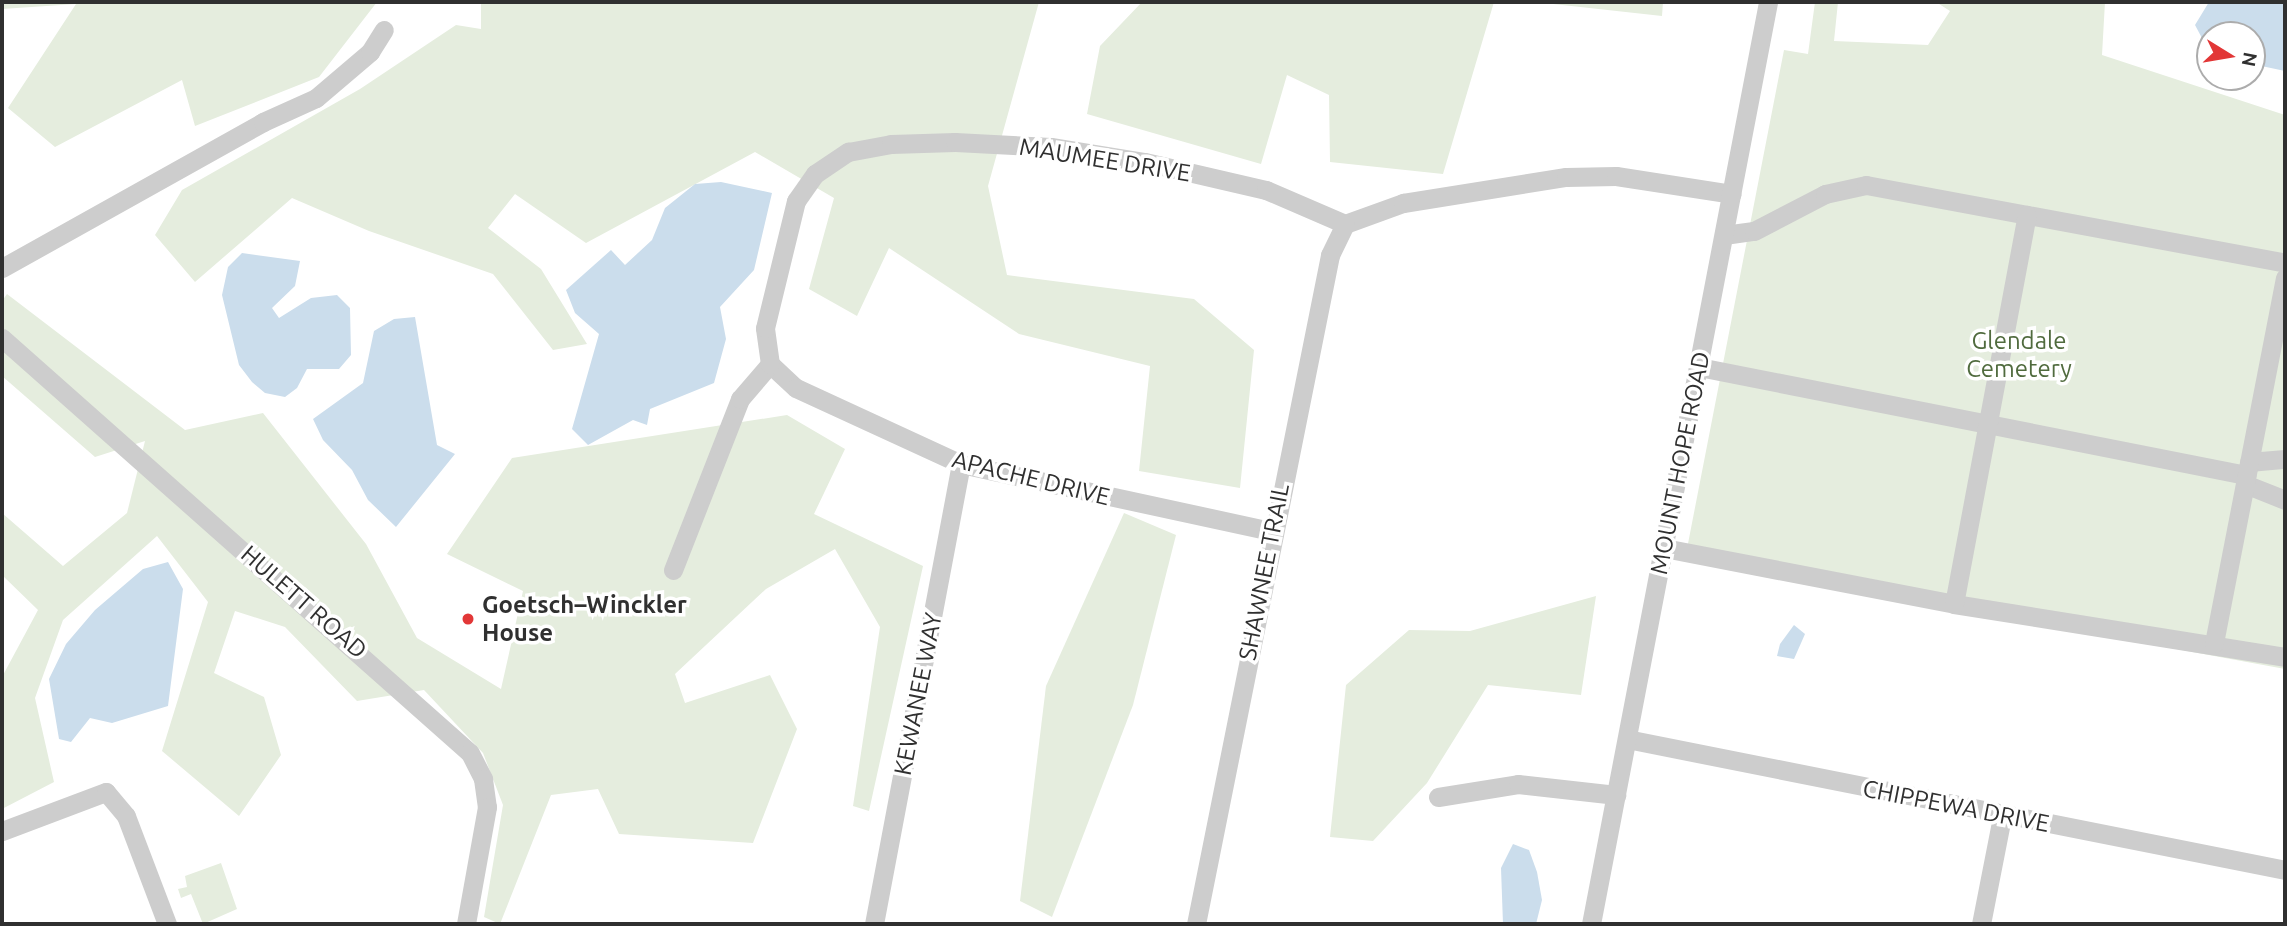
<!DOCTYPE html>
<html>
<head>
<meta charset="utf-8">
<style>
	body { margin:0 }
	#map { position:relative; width:2287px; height:926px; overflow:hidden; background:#fff; font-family:Ubuntu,sans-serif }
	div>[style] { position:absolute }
	.green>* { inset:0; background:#e5edde }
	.water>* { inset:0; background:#cbddec }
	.minor>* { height:19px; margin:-9.5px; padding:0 9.5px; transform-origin:9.5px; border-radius:9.5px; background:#cdcdcd }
	.dots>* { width:19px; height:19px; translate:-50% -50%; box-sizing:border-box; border:4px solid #fff; border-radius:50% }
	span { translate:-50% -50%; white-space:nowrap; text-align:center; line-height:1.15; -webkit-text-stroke:7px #fff; paint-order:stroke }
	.street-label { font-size:24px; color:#303030 }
	.park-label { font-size:24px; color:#506b3e }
	.poi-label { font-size:24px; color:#303030; font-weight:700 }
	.left { translate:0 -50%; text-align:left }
	.frame { position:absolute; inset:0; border:4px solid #303030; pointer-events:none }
	.north { position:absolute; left:2196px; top:21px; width:70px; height:70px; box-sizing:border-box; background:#fff; border:2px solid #acacac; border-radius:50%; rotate:101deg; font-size:19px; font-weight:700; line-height:28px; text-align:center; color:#303030 }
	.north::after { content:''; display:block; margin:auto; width:24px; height:32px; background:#e23737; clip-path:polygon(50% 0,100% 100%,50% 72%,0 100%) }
</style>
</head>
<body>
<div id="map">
	<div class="green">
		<div style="clip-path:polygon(2px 2px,377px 2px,319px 77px,195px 126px,182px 80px,55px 147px,8px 108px,76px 4px,2px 9px)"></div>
		<div style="clip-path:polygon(481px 2px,1039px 2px,988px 186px,1007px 275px,1194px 299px,1254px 350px,1240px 488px,1139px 471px,1150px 366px,1019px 334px,889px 248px,857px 316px,809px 289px,834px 198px,755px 152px,586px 243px,515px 194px,488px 228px,541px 269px,587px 344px,553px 350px,493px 274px,369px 231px,292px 198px,195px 282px,155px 235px,182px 190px,360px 89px,456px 25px,481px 29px)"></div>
		<div style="clip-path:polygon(1142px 2px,1494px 2px,1443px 174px,1330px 162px,1329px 95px,1287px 75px,1261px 164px,1087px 114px,1100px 46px)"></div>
		<div style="clip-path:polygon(1535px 2px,1663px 2px,1662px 16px)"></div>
		<div style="clip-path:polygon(1815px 2px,1838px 2px,1834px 41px,1928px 45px,1950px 11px,1936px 2px,2105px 2px,2102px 55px,2285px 115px,2285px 669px,1685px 559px,1784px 50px,1808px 54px)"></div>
		<div style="clip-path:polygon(7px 294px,185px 430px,263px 413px,366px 544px,417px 638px,501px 689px,523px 591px,447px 554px,512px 458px,787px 415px,845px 449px,814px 514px,923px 566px,869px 811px,853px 806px,880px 627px,835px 549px,766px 589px,675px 674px,685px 703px,770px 675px,797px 729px,753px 843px,619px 834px,598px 789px,551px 795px,500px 924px,484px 917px,503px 805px,483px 753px,424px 690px,357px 701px,285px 627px,235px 611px,214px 673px,264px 697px,281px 755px,239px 816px,162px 751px,208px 602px,157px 536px,63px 620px,35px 698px,54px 782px,2px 809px,2px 677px,38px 610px,2px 575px,2px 513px,63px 566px,127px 513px,145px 441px,95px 457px,2px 376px,2px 301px)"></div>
		<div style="clip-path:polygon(1124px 513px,1176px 535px,1133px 705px,1052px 917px,1020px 901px,1046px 686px)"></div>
		<div style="clip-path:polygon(1596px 596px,1581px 695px,1488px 685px,1427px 783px,1373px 841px,1330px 837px,1346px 685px,1409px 630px,1470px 631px)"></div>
		<div style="clip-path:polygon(221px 863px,237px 909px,203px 924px,191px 894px,181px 898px,178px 889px,187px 887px,185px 876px)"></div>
	</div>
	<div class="water">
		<div style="clip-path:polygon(2209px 2px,2285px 2px,2285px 71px,2252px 64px,2252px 35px,2210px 35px,2210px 45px,2203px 40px,2195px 25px)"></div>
		<div style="clip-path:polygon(721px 182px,772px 193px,754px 270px,720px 307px,726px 339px,714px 383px,650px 409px,647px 425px,633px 420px,588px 445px,572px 429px,599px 334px,575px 313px,566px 290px,611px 250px,625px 265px,652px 240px,665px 208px,695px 184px)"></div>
		<div style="clip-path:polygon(242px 253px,300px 261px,295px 286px,272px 308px,279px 318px,311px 298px,337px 295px,350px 308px,351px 355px,339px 369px,307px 369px,297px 388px,285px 397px,265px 393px,252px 382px,239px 365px,222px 295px,228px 267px)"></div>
		<div style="clip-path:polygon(415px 317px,437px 445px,455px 454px,396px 527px,368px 500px,352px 470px,323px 440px,313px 419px,363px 383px,374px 331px,394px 319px)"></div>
		<div style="clip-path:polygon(168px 562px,183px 589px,168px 706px,112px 723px,90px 718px,71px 742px,59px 739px,49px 679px,66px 644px,95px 610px,143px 569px)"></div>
		<div style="clip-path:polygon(1794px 625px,1805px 634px,1794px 659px,1777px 656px,1780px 644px)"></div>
		<div style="clip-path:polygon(1513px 844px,1529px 850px,1537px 872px,1542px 900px,1536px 924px,1503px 924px,1501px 868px)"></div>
	</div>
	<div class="minor">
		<div style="left:1724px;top:235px;width:30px;rotate:-8deg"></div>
		<div style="left:1754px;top:231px;width:80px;rotate:-27.5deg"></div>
		<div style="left:1825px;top:194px;width:42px;rotate:-12.4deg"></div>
		<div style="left:1866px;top:185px;width:426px;rotate:10.5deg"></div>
		<div style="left:2px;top:268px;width:299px;rotate:-29.2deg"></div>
		<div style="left:263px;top:122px;width:58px;rotate:-24.4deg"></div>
		<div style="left:316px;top:98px;width:71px;rotate:-40.4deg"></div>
		<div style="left:370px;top:52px;width:26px;rotate:-58deg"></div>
		<div style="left:2px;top:338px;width:625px;rotate:41.57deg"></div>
		<div style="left:470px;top:753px;width:29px;rotate:63deg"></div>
		<div style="left:483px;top:779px;width:28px;rotate:82deg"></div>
		<div style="left:487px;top:807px;width:119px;rotate:100.2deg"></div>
		<div style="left:770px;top:364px;width:35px;rotate:43deg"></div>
		<div style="left:796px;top:388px;width:182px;rotate:24.7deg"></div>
		<div style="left:961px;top:464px;width:318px;rotate:12.2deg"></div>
		<div style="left:1699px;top:367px;width:558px;rotate:11.17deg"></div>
		<div style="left:2249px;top:462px;width:36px;rotate:-5deg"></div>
		<div style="left:2245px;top:484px;width:43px;rotate:21.8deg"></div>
		<div style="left:1664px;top:548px;width:295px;rotate:10.9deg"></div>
		<div style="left:1954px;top:604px;width:335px;rotate:9.1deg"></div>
		<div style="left:673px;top:570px;width:184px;rotate:-68.6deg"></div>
		<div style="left:740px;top:399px;width:46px;rotate:-49.4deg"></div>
		<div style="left:770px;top:364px;width:36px;rotate:-98deg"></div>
		<div style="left:765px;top:328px;width:131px;rotate:-76.3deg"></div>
		<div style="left:796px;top:201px;width:33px;rotate:-55deg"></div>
		<div style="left:815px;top:174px;width:40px;rotate:-34deg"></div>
		<div style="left:848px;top:152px;width:44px;rotate:-10.5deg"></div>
		<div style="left:891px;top:144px;width:64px;rotate:-1.8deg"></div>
		<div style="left:955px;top:142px;width:96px;rotate:3deg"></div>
		<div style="left:1051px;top:147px;width:95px;rotate:9.1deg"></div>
		<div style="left:1145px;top:162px;width:124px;rotate:13deg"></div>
		<div style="left:1266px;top:190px;width:86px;rotate:23.3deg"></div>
		<div style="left:1345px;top:224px;width:62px;rotate:-19.9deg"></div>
		<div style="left:1403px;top:203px;width:165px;rotate:-9.1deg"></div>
		<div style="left:1566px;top:177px;width:50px;rotate:-1.1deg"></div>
		<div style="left:1616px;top:176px;width:117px;rotate:8.8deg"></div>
		<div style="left:1954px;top:604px;width:396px;rotate:-79.4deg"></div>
		<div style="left:2214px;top:643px;width:372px;rotate:-79deg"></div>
		<div style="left:1627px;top:739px;width:671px;rotate:11.26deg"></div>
		<div style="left:1438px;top:797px;width:81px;rotate:-9.2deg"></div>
		<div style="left:1518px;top:784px;width:99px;rotate:6.4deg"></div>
		<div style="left:2px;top:831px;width:111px;rotate:-20.6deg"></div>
		<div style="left:106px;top:792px;width:31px;rotate:50deg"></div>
		<div style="left:126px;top:816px;width:116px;rotate:69.2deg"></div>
		<div style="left:874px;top:924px;width:468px;rotate:-79.3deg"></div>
		<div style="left:1196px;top:924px;width:682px;rotate:-78.67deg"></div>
		<div style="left:1330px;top:255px;width:34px;rotate:-64deg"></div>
		<div style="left:1591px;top:924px;width:939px;rotate:-79.13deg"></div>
		<div style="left:1981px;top:924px;width:109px;rotate:-78.9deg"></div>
	</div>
	<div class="dots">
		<div style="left:468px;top:619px;background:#e23737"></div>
	</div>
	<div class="street-label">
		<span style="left:1105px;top:160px;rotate:9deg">MAUMEE DRIVE</span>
		<span style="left:1680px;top:463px;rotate:-79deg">MOUNT HOPE ROAD</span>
		<span style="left:1031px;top:478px;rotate:14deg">APACHE DRIVE</span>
		<span style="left:1264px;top:572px;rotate:-79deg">SHAWNEE TRAIL</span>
		<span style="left:304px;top:602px;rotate:41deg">HULETT ROAD</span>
		<span style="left:918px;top:694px;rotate:-79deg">KEWANEE WAY</span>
		<span style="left:1956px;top:806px;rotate:11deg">CHIPPEWA DRIVE</span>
	</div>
	<div class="park-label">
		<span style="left:2019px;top:355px">Glendale<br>Cemetery</span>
	</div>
	<div class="poi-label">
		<span class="left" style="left:482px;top:619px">Goetsch–Winckler<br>House</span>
	</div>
	<div class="frame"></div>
	<div class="north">N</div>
</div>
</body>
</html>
